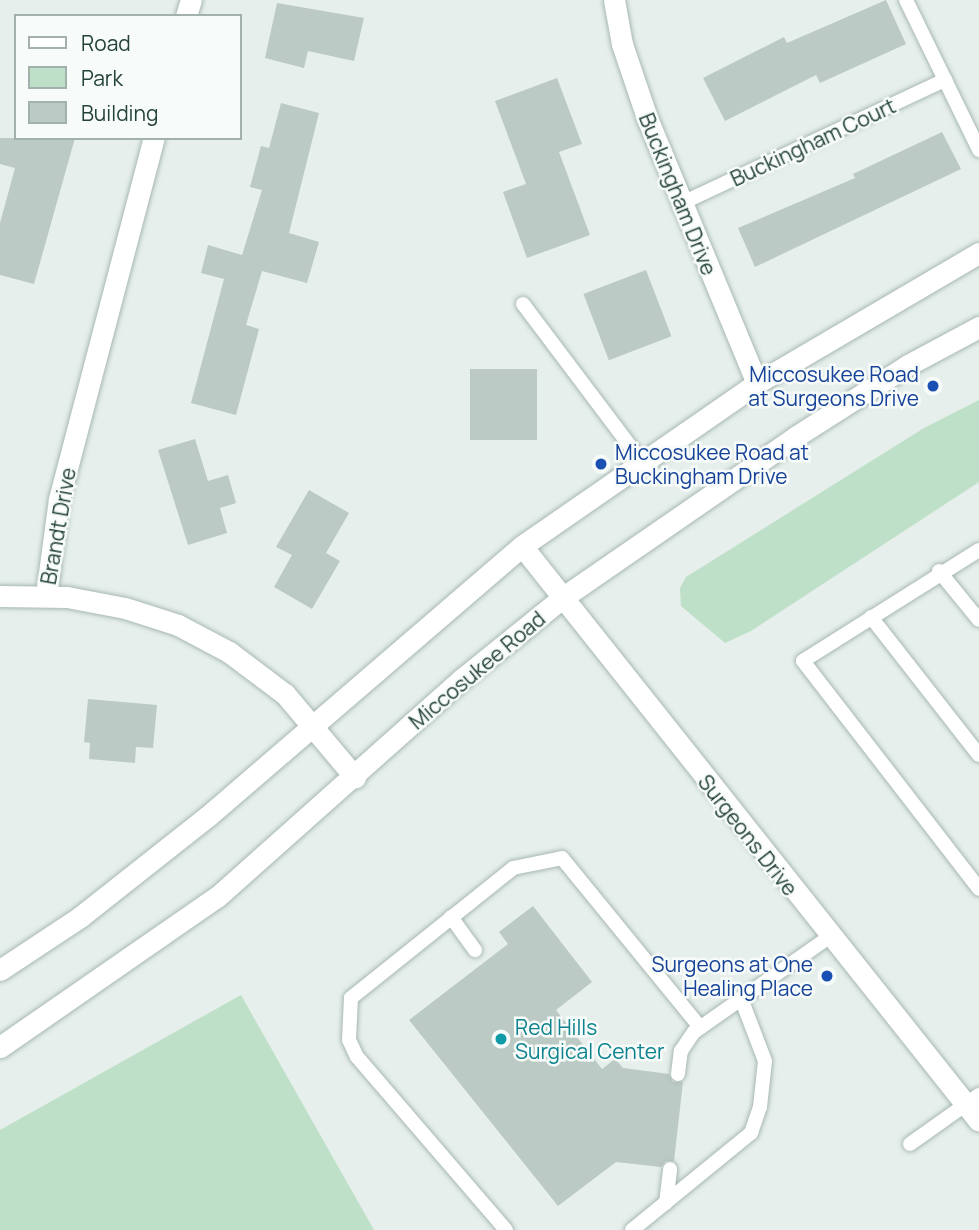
<!DOCTYPE html>
<html>
<head>
<meta charset="utf-8">
<style>
	body { margin:0 }
	#map { position:relative; width:979px; height:1230px; overflow:hidden; background:#e6efeb; font-family:Manrope,sans-serif }
	div>[style] { position:absolute }
	.green>* { inset:0; background:#bfe0c8 }
	.building>* { inset:0; background:#bbcac4; transform-origin:0 0 }
	.roads { filter:drop-shadow(0 0 2px #a8b8b2) drop-shadow(0 0 2px #a8b8b2) }
	.service>* { height:14px; margin:-7px; padding:0 7px; transform-origin:7px; border-radius:7px; background:#fff }
	.minor>* { height:21px; margin:-10.5px; padding:0 10.5px; transform-origin:10.5px; border-radius:10.5px; background:#fff }
	.tertiary>* { height:21px; margin:-10.5px; padding:0 10.5px; transform-origin:10.5px; border-radius:10.5px; background:#fff }
	.dots>* { width:19px; height:19px; translate:-50% -50%; box-sizing:border-box; border:4px solid #f7fbf9; border-radius:50% }
	span { translate:-50% -50%; white-space:nowrap; text-align:center; line-height:1.15; -webkit-text-stroke:5px #f7fbf9; paint-order:stroke }
	.street-label { font-size:21px; color:#24423a }
	.transit-label { font-size:21px; color:#164399 }
	.right { translate:-100% -50%; text-align:right }
	.left { translate:0 -50%; text-align:left }
	.culture-label { font-size:21px; color:#0d838f }
	.legend { position:absolute; left:14px; top:14px; width:228px; height:126px; box-sizing:border-box; background:#f7fbf9; border:2px solid #a3b1ad; margin:0; padding:9px 12px; list-style:none; font-size:21px; color:#24423a }
	.legend li { display:flex; align-items:center; gap:14px; height:35px }
	.legend b { width:35px; border:2px solid #a3b1ad }
</style>
</head>
<body>
<div id="map">
	<div class="green">
		<div style="clip-path:polygon(979px 400px,979px 482px,751px 631px,725px 643px,681px 606px,680px 588px,686px 577px,924px 428px)"></div>
		<div style="clip-path:polygon(241px 995px,374px 1230px,0 1230px,0 1130px)"></div>
	</div>
	<div class="building">
		<div style="clip-path:polygon(886px 0,906px 44px,820px 83px,816px 75px,725px 121px,703px 78px,784px 37px,787px 43px)"></div>
		<div style="clip-path:polygon(277px 3px,364px 18px,354px 61px,308px 51px,304px 68px,265px 58px)"></div>
		<div style="clip-path:polygon(557px 78px,582px 144px,559px 152px,590px 235px,527px 258px,503px 192px,526px 184px,495px 101px)"></div>
		<div style="clip-path:polygon(281px 103px,319px 113px,289px 233px,319px 242px,307px 283px,262px 271px,246px 325px,259px 329px,236px 415px,191px 403px,224px 279px,201px 273px,208px 245px,242px 255px,262px 190px,250px 187px,261px 146px,269px 148px)"></div>
		<div style="clip-path:polygon(942px 132px,961px 169px,755px 267px,738px 228px,855px 178px,853px 174px)"></div>
		<div style="clip-path:polygon(0 138px,75px 138px,34px 284px,0 275px,0 223px,15px 168px,0 164px)"></div>
		<div style="left:646px;top:270px;width:71px;height:67px;rotate:69deg"></div>
		<div style="left:470px;top:369px;width:67px;height:71px"></div>
		<div style="clip-path:polygon(195px 439px,208px 481px,228px 475px,236px 503px,220px 508px,227px 533px,188px 545px,158px 450px)"></div>
		<div style="clip-path:polygon(309px 490px,349px 513px,326px 553px,340px 561px,312px 609px,274px 587px,292px 555px,276px 547px)"></div>
		<div style="clip-path:polygon(88px 699px,157px 705px,153px 748px,136px 747px,135px 763px,89px 759px,90px 743px,84px 742px)"></div>
		<div style="clip-path:polygon(533px 906px,592px 982px,556px 1010px,602px 1069px,615px 1059px,623px 1068px,669px 1074px,673px 1082px,683px 1082px,674px 1161px,666px 1161px,661px 1167px,616px 1162px,558px 1206px,409px 1020px,508px 944px,499px 932px)"></div>
	</div>
	<div class="roads">
		<div class="service">
			<div style="left:906px;top:0;width:167px;rotate:64deg"></div>
			<div style="left:680px;top:204px;width:293px;rotate:-25.1deg"></div>
			<div style="left:523px;top:304px;width:198px;rotate:53deg"></div>
			<div style="left:979px;top:550px;width:208px;rotate:147.8deg"></div>
			<div style="left:803px;top:661px;width:288px;rotate:52.3deg"></div>
			<div style="left:939px;top:571px;width:63px;rotate:50.8deg"></div>
			<div style="left:871px;top:617px;width:175px;rotate:52deg"></div>
			<div style="left:451px;top:917px;width:41px;rotate:54deg"></div>
			<div style="left:678px;top:1074px;width:23px;rotate:-83deg"></div>
			<div style="left:681px;top:1051px;width:23px;rotate:-56deg"></div>
			<div style="left:694px;top:1032px;width:165px;rotate:-35.1deg"></div>
			<div style="left:910px;top:1144px;width:85px;rotate:-35.4deg"></div>
			<div style="left:666px;top:1203px;width:34px;rotate:-83deg"></div>
			<div style="left:506px;top:1230px;width:228px;rotate:-130.7deg"></div>
			<div style="left:357px;top:1057px;width:19px;rotate:-115deg"></div>
			<div style="left:349px;top:1040px;width:42px;rotate:-87.3deg"></div>
			<div style="left:351px;top:998px;width:208px;rotate:-38.7deg"></div>
			<div style="left:513px;top:868px;width:50px;rotate:-11.5deg"></div>
			<div style="left:562px;top:858px;width:218px;rotate:50.8deg"></div>
			<div style="left:632px;top:1230px;width:154px;rotate:-39.2deg"></div>
			<div style="left:751px;top:1133px;width:28px;rotate:-71deg"></div>
			<div style="left:760px;top:1107px;width:46px;rotate:-83.8deg"></div>
			<div style="left:765px;top:1061px;width:67px;rotate:-110.9deg"></div>
		</div>
		<div class="minor">
			<div style="left:614px;top:0;width:45px;rotate:79.7deg"></div>
			<div style="left:622px;top:44px;width:78px;rotate:71.3deg"></div>
			<div style="left:647px;top:118px;width:287px;rotate:67.5deg"></div>
			<div style="left:186px;top:16px;width:17px;rotate:-73deg"></div>
			<div style="left:522px;top:546px;width:734px;rotate:51.52deg"></div>
			<div style="left:46px;top:595px;width:97px;rotate:-82.3deg"></div>
			<div style="left:59px;top:499px;width:373px;rotate:-75.3deg"></div>
			<div style="left:0;top:596px;width:67px;rotate:0.9deg"></div>
			<div style="left:67px;top:597px;width:59px;rotate:10.7deg"></div>
			<div style="left:125px;top:608px;width:56px;rotate:17.8deg"></div>
			<div style="left:178px;top:625px;width:58px;rotate:27.9deg"></div>
			<div style="left:229px;top:652px;width:70px;rotate:36.9deg"></div>
			<div style="left:285px;top:694px;width:109px;rotate:49.9deg"></div>
		</div>
		<div class="tertiary">
			<div style="left:0;top:970px;width:96px;rotate:-33.5deg"></div>
			<div style="left:80px;top:917px;width:163px;rotate:-38.3deg"></div>
			<div style="left:208px;top:816px;width:414px;rotate:-40.7deg"></div>
			<div style="left:522px;top:546px;width:286px;rotate:-34.7deg"></div>
			<div style="left:757px;top:383px;width:257px;rotate:-30.4deg"></div>
			<div style="left:0;top:1047px;width:264px;rotate:-34.7deg"></div>
			<div style="left:217px;top:897px;width:328px;rotate:-41.7deg"></div>
			<div style="left:462px;top:679px;width:129px;rotate:-39deg"></div>
			<div style="left:562px;top:598px;width:283px;rotate:-34.6deg"></div>
			<div style="left:795px;top:437px;width:134px;rotate:-32.5deg"></div>
			<div style="left:908px;top:365px;width:81px;rotate:-28.2deg"></div>
		</div>
	</div>
	<div class="dots">
		<div style="left:933px;top:386px;background:#1a4fb4"></div>
		<div style="left:601px;top:464px;background:#1a4fb4"></div>
		<div style="left:827px;top:976px;background:#1a4fb4"></div>
		<div style="left:501px;top:1039px;background:#0f9aa8"></div>
	</div>
	<div class="street-label">
		<span style="left:813px;top:142px;rotate:-25deg">Buckingham Court</span>
		<span style="left:678px;top:194px;rotate:68deg">Buckingham Drive</span>
		<span style="left:58px;top:526px;rotate:-80deg">Brandt Drive</span>
		<span style="left:477px;top:670px;rotate:-40deg">Miccosukee Road</span>
		<span style="left:748px;top:835px;rotate:52deg">Surgeons Drive</span>
	</div>
	<div class="transit-label">
		<span class="right" style="left:919px;top:386px">Miccosukee Road<br>at Surgeons Drive</span>
		<span class="left" style="left:615px;top:464px">Miccosukee Road at<br>Buckingham Drive</span>
		<span class="right" style="left:813px;top:976px">Surgeons at One<br>Healing Place</span>
	</div>
	<div class="culture-label">
		<span class="left" style="left:515px;top:1039px">Red Hills<br>Surgical Center</span>
	</div>
	<ul class="legend">
	<li><b style="height:9px;background:#fff"></b>Road</li>
	<li><b style="height:19px;background:#bfe0c8"></b>Park</li>
	<li><b style="height:19px;background:#bbcac4"></b>Building</li>
	</ul>
</div>
</body>
</html>
